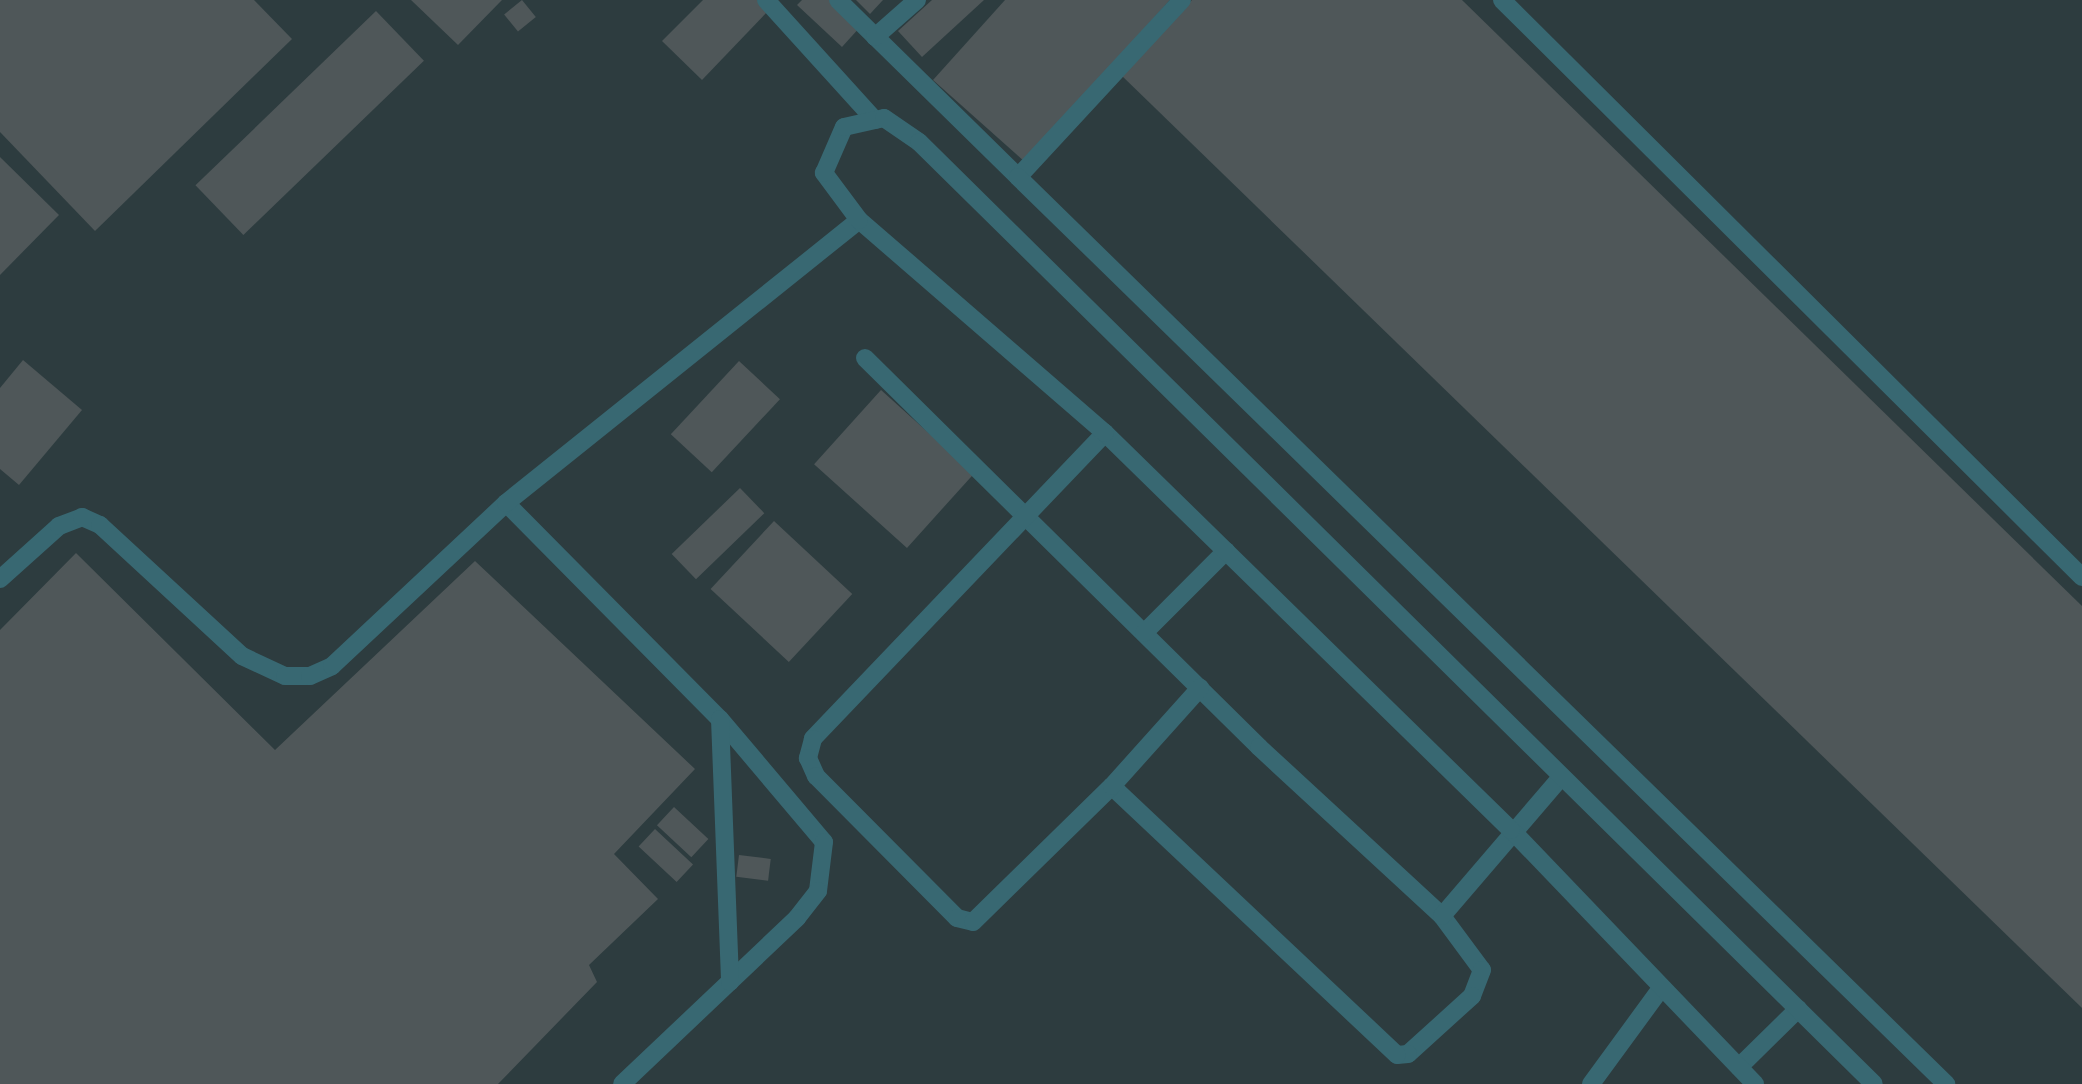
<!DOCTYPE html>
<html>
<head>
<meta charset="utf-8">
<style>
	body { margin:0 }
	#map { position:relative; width:2082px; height:1084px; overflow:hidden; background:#293032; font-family:Barlow,sans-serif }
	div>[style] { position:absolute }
	.built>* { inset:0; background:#2d3c3f; transform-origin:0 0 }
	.building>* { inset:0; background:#4f5759; transform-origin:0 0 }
	.lane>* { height:18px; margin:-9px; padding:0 9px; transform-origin:9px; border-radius:9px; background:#386872 }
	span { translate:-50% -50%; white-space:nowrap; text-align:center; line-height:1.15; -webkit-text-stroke:7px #1f2628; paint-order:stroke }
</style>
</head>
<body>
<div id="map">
	<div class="built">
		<div style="left:0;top:0;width:2082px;height:1084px"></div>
	</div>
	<div class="building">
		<div style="clip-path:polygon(0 0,254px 0,292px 39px,95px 231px,0 132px)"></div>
		<div style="clip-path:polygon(411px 0,502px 0,458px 45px)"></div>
		<div style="left:522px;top:0;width:22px;height:23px;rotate:51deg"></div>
		<div style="clip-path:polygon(703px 0,757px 0,768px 11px,702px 80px,662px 41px)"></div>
		<div style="clip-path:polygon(802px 0,832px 0,861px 26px,842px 47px,797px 5px)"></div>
		<div style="clip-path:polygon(856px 0,883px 0,870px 14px)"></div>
		<div style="clip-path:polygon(932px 0,984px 0,922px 57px,898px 31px)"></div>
		<div style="clip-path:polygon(1005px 0,1170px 0,1025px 162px,933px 80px)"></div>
		<div style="clip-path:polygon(1192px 0,1462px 0,2082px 606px,2082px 1008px,1120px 74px)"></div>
		<div style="left:376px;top:11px;width:69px;height:251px;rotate:46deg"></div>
		<div style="clip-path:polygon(0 157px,59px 215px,0 275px)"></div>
		<div style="clip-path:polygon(23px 360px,82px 410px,19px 485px,0 469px,0 388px)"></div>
		<div style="left:739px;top:361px;width:56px;height:100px;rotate:43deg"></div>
		<div style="left:881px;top:390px;width:125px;height:100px;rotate:42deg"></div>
		<div style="left:740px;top:488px;width:35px;height:95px;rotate:46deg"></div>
		<div style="left:774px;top:521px;width:107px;height:93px;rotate:43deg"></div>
		<div style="clip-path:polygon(76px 553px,275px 750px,475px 561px,695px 769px,614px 854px,658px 899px,589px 965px,597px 982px,498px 1084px,0 1084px,0 630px)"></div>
		<div style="left:674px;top:807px;width:47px;height:25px;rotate:43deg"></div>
		<div style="left:655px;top:829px;width:52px;height:24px;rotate:43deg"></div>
		<div style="left:739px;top:855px;width:32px;height:22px;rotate:7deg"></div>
	</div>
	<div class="lane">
		<div style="left:766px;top:0;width:162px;rotate:47.8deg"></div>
		<div style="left:838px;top:0;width:252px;rotate:44.5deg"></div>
		<div style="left:1182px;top:0;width:241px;rotate:132.8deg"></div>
		<div style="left:1018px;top:177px;width:1298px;rotate:44.34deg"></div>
		<div style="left:1502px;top:0;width:818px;rotate:44.85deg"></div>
		<div style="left:875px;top:37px;width:56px;rotate:-41.4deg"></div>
		<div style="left:865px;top:358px;width:554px;rotate:44.63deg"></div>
		<div style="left:1259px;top:747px;width:249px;rotate:42.7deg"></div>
		<div style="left:1442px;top:916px;width:67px;rotate:53.5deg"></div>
		<div style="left:1482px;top:970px;width:28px;rotate:111deg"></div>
		<div style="left:1472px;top:996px;width:86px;rotate:137.8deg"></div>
		<div style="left:1408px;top:1054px;width:11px;rotate:175deg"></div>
		<div style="left:1397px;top:1055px;width:392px;rotate:-136.7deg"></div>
		<div style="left:1105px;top:433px;width:423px;rotate:133.7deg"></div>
		<div style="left:813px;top:739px;width:20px;rotate:105deg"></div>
		<div style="left:808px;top:758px;width:20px;rotate:66deg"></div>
		<div style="left:816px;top:776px;width:200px;rotate:45.2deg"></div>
		<div style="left:957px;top:918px;width:16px;rotate:14deg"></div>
		<div style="left:973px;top:922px;width:194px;rotate:-44.4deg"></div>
		<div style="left:1112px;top:786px;width:132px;rotate:-48.1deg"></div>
		<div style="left:506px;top:503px;width:304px;rotate:45.3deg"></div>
		<div style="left:720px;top:719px;width:161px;rotate:49.8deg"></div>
		<div style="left:824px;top:842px;width:49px;rotate:97deg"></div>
		<div style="left:818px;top:891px;width:34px;rotate:128deg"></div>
		<div style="left:797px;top:918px;width:241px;rotate:136.5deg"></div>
		<div style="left:0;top:579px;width:79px;rotate:-41.9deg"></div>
		<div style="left:59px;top:526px;width:25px;rotate:-21deg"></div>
		<div style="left:82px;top:517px;width:20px;rotate:24deg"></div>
		<div style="left:100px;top:525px;width:193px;rotate:42.7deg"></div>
		<div style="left:242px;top:656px;width:47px;rotate:24.9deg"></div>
		<div style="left:285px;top:676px;width:25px"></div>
		<div style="left:310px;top:676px;width:24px;rotate:-24deg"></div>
		<div style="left:332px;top:666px;width:238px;rotate:-43.1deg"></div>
		<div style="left:506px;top:503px;width:452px;rotate:-38.7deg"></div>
		<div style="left:1144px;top:633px;width:116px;rotate:-45deg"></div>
		<div style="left:720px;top:719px;width:263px;rotate:87.8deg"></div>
		<div style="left:1442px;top:916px;width:183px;rotate:-49.4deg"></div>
		<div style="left:1739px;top:1067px;width:83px;rotate:-44.5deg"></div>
		<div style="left:1591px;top:1084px;width:120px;rotate:-53.8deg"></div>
		<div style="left:1755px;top:1084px;width:352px;rotate:-133.8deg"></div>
		<div style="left:1511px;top:830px;width:568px;rotate:-135.64deg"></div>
		<div style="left:1105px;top:433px;width:325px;rotate:-139.1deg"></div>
		<div style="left:859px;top:220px;width:59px;rotate:-126.7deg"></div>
		<div style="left:824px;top:173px;width:50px;rotate:-66.5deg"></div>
		<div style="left:844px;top:127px;width:41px;rotate:-12.7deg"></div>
		<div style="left:884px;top:118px;width:42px;rotate:34.4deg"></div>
		<div style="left:919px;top:142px;width:1341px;rotate:44.61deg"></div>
	</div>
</div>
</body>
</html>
